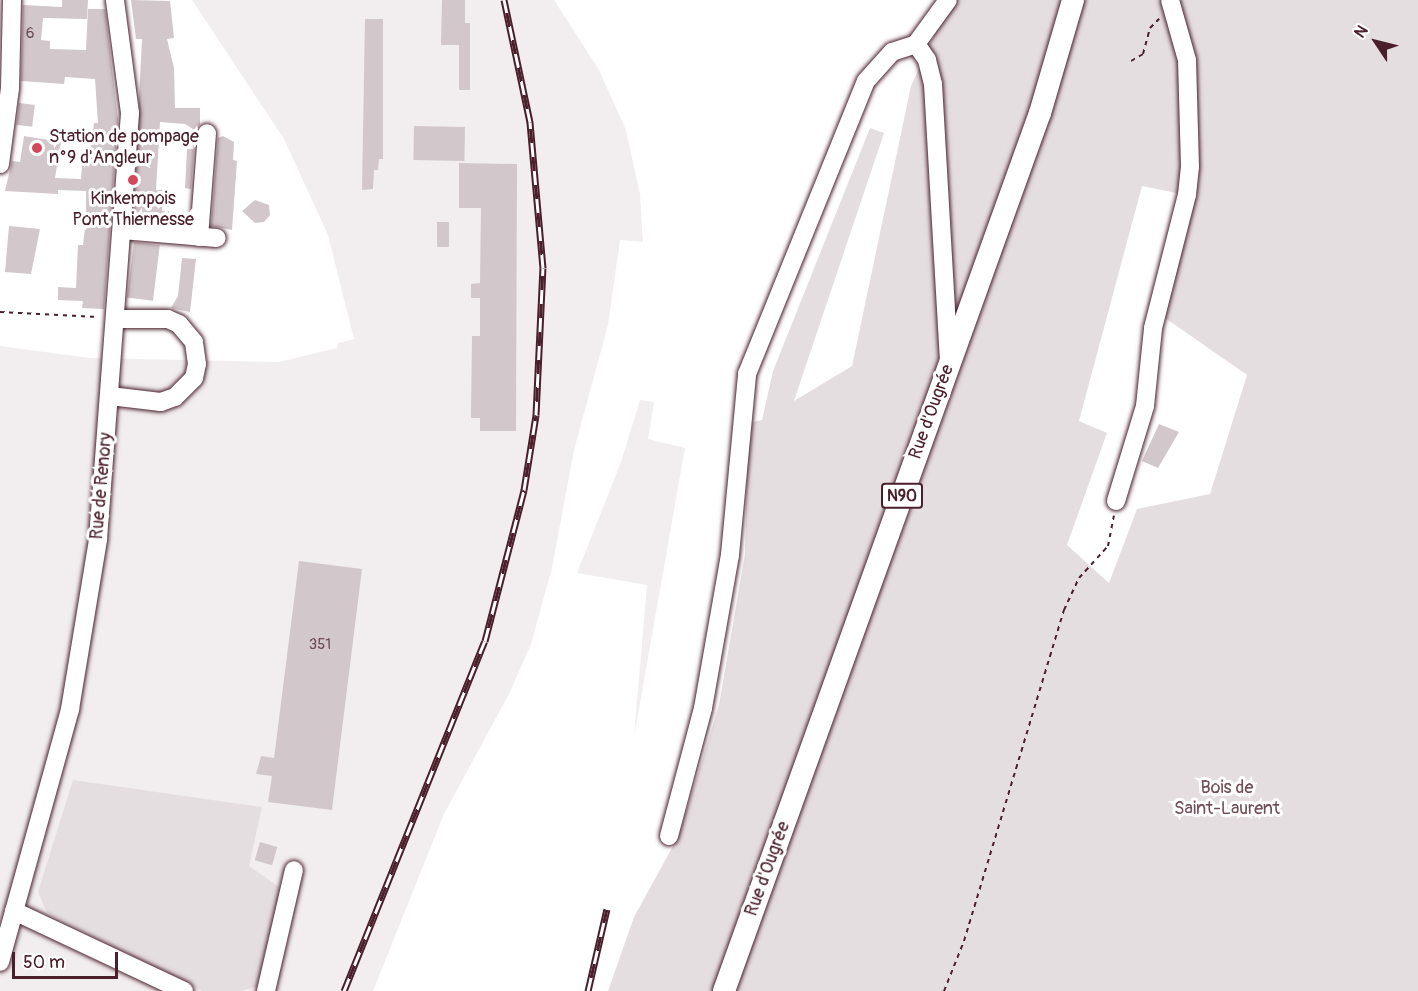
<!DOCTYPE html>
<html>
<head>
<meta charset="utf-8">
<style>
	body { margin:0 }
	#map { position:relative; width:1418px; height:991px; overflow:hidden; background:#fff; font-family:Pangolin,sans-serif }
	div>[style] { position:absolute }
	.built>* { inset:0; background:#f2eeef }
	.green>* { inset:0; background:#e5dee0 }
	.building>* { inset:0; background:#d2c7cb; transform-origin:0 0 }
	.path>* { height:2px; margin-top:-1px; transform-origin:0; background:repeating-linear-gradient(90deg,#4a1f2b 0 4.5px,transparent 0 9px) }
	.roads { filter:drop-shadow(0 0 2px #4a1f2b) drop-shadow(0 0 2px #4a1f2b) }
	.minor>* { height:18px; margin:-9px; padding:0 9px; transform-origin:9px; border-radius:9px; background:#fff }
	.major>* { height:22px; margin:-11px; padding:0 11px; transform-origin:11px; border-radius:11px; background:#fff }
	.rail>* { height:7px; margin-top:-3.5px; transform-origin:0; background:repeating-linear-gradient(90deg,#fff 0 14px,#4a1f2b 0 28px); box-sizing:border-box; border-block:2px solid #4a1f2b }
	.dots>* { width:16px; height:16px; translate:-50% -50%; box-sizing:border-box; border:3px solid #fff; border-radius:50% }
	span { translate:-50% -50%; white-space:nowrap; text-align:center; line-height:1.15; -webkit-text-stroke:6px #fff; paint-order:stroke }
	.number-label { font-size:15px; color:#6c4953 }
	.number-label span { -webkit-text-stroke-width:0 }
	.shield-label span { padding:2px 4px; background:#fff; border:2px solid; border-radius:4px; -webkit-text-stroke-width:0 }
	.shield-label { font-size:16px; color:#4a1f2b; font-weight:700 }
	.poi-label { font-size:18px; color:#4a1f2b }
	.left { translate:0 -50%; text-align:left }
	.street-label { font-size:18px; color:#4a1f2b }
	.park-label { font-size:18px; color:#714f58 }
	.north { position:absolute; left:1346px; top:12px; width:60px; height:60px; -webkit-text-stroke:4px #fff; paint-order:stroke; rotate:305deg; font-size:16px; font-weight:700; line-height:24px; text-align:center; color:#4a1f2b }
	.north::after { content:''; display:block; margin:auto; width:21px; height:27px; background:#4a1f2b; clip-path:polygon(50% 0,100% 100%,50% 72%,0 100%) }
	.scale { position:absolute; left:12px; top:952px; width:106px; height:27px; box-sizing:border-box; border:3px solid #4a1f2b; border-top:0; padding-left:8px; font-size:18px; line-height:21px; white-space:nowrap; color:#4a1f2b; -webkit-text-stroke:4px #fff; paint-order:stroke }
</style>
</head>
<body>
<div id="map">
	<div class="built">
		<div style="clip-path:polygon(192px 0,554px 0,599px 70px,626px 130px,640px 194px,643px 242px,620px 240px,608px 325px,574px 450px,552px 568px,531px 644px,510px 692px,444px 814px,373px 991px,0 991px,0 346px,90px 358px,279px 362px,337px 348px,338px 343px,354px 339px,328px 235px,284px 139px)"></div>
		<div style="clip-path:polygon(640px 400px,654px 402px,648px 439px,685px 448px,634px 737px,647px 585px,577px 573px,621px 462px)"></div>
	</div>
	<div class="green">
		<div style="clip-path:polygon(evenodd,939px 0,1418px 0,1418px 991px,608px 991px,634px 917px,679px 835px,719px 705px,745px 554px,748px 423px,762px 420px,773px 371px,870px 128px,884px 133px,794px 401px,852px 366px,911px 86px,939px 25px,939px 0,1142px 186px,1186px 195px,1158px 313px,1247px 375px,1210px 494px,1137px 509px,1109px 583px,1067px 545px,1107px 433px,1079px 421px,1142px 186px)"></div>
		<div style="clip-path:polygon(73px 780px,262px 807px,249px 866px,281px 888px,258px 986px,241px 991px,202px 991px,47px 913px,38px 892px)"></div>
	</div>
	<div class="building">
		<div style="clip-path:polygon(62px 0,88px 0,87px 19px,43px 18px,41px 40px,50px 41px,50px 49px,86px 50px,88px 9px,105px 9px,118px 120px,104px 309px,82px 308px,83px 301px,58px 300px,58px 287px,76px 288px,78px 245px,83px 245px,86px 219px,86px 191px,58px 190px,58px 194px,5px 191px,12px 161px,20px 162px,24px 136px,61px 142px,55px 178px,81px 179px,82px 165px,89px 165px,94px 123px,98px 123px,95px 79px,65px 77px,64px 84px,21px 81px,23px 5px,62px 7px)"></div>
		<div style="clip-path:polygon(131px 0,170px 1px,174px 38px,167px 39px,174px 68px,175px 108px,200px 108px,200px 124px,196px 131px,185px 124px,160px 122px,156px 190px,163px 190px,162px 211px,169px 211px,167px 222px,133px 217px,142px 39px,136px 39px)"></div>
		<div style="clip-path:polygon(442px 0,465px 0,465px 23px,470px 23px,470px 90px,459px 90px,459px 45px,441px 45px)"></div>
		<div style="clip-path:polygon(365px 19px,383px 19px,383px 159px,379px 159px,378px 170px,374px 170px,373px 189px,362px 190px)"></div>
		<div style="left:19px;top:103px;width:16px;height:22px;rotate:7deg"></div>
		<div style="left:414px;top:126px;width:51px;height:34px;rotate:1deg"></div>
		<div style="clip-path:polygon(223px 136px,234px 142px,233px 160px,237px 161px,232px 230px,211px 226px,218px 138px)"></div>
		<div style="clip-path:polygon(187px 149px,194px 149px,191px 189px,185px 188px)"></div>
		<div style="clip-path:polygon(459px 163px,517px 164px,516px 431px,480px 431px,480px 418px,471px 418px,472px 336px,480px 336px,480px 298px,471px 298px,471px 284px,480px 283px,481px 208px,459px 208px)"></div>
		<div style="clip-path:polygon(255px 200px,269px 205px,270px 215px,264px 222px,255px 223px,242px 211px)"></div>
		<div style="left:437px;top:222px;width:12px;height:25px"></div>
		<div style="clip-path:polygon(9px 226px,40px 229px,31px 274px,5px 272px)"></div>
		<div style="left:134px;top:242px;width:26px;height:56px;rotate:7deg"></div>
		<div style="clip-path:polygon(182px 258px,196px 259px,190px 312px,171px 308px,178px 296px)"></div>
		<div style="clip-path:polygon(1159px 424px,1179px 432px,1158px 468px,1142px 461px)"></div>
		<div style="clip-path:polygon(299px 561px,362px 569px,332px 810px,268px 802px,272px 776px,256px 774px,261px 756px,274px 758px)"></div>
		<div style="left:260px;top:842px;width:18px;height:19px;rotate:16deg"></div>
	</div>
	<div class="path">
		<div style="left:1131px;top:61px;width:14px;rotate:-30deg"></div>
		<div style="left:1143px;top:54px;width:27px;rotate:-75deg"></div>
		<div style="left:1150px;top:28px;width:13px;rotate:-45deg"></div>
		<div style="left:0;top:312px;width:98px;rotate:2.9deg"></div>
		<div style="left:944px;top:991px;width:54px;rotate:-68.2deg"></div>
		<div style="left:964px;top:941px;width:346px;rotate:-73.2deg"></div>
		<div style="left:1064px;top:610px;width:35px;rotate:-65deg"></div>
		<div style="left:1079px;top:578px;width:43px;rotate:-47.8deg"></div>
		<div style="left:1108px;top:546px;width:31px;rotate:-79deg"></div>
	</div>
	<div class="roads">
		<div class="minor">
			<div style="left:916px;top:44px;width:19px;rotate:55deg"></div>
			<div style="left:927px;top:60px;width:25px;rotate:76deg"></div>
			<div style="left:933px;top:84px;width:276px;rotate:86.7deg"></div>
			<div style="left:0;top:164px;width:77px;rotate:-82.5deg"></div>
			<div style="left:10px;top:88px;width:88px;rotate:-88.7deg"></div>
			<div style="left:122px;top:230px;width:95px;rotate:4.8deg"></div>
			<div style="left:199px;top:237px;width:104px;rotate:-85.6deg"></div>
			<div style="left:110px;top:396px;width:51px;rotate:6.7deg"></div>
			<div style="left:161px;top:402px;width:15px;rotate:-20deg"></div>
			<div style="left:175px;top:397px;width:27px;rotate:-45deg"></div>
			<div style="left:194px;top:378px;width:14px;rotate:-78deg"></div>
			<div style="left:197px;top:364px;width:22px;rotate:-98deg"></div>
			<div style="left:194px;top:342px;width:23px;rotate:-130deg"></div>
			<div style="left:179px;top:324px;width:12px;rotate:-156deg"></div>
			<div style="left:168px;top:319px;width:53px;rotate:180deg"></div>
			<div style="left:1116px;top:501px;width:99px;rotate:-73deg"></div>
			<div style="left:1145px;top:406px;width:78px;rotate:-84.1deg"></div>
			<div style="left:1153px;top:328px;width:137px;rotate:-75.7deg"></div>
			<div style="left:1187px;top:195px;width:28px;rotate:-84deg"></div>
			<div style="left:1190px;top:167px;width:107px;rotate:-91.6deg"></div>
			<div style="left:1187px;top:60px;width:62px;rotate:-105.8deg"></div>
			<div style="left:669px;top:836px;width:132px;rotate:-75.1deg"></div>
			<div style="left:703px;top:708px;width:155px;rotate:-80deg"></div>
			<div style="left:730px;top:555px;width:182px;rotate:-84.6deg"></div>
			<div style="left:747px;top:374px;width:316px;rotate:-67.9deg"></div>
			<div style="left:866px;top:81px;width:39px;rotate:-48deg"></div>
			<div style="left:892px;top:52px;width:25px;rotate:-18deg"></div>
			<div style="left:916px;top:44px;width:54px;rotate:-54deg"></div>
			<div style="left:14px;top:911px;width:188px;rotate:25.2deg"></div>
			<div style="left:0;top:962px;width:263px;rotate:-74.5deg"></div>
			<div style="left:70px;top:709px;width:172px;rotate:-80.6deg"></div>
			<div style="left:98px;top:539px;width:427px;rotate:-85.7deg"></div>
			<div style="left:130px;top:113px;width:114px;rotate:-97.6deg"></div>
			<div style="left:266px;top:991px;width:124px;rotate:-77deg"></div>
		</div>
		<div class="major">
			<div style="left:724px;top:991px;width:933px;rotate:-70.21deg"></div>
			<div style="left:1040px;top:113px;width:118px;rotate:-73.7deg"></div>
		</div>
	</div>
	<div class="rail">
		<div style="left:344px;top:991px;width:377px;rotate:-68.1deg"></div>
		<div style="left:485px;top:641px;width:156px;rotate:-75.5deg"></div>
		<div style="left:524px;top:490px;width:76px;rotate:-80.9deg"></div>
		<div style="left:536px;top:415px;width:147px;rotate:-87.3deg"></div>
		<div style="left:543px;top:268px;width:147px;rotate:-95.1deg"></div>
		<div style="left:530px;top:122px;width:125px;rotate:-102deg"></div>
		<div style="left:588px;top:991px;width:84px;rotate:-77deg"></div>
	</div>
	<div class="dots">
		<div style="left:37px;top:148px;background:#d1495b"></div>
		<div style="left:133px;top:180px;background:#d1495b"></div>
	</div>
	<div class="number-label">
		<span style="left:30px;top:34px">6</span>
		<span style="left:320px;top:645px">351</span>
	</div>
	<div class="shield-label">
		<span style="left:902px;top:496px">N90</span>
	</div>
	<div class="poi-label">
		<span class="left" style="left:49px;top:148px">Station de pompage<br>n°9 d'Angleur</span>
		<span style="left:133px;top:210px">Kinkempois<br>Pont Thiernesse</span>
	</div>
	<div class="street-label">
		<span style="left:932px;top:412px;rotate:-70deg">Rue d'Ougrée</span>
		<span style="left:102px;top:486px;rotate:-85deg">Rue de Renory</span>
		<span style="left:768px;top:869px;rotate:-70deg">Rue d'Ougrée</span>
	</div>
	<div class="park-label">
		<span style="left:1227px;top:799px">Bois de<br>Saint-Laurent</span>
	</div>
	<div class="north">N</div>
	<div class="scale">50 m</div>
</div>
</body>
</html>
